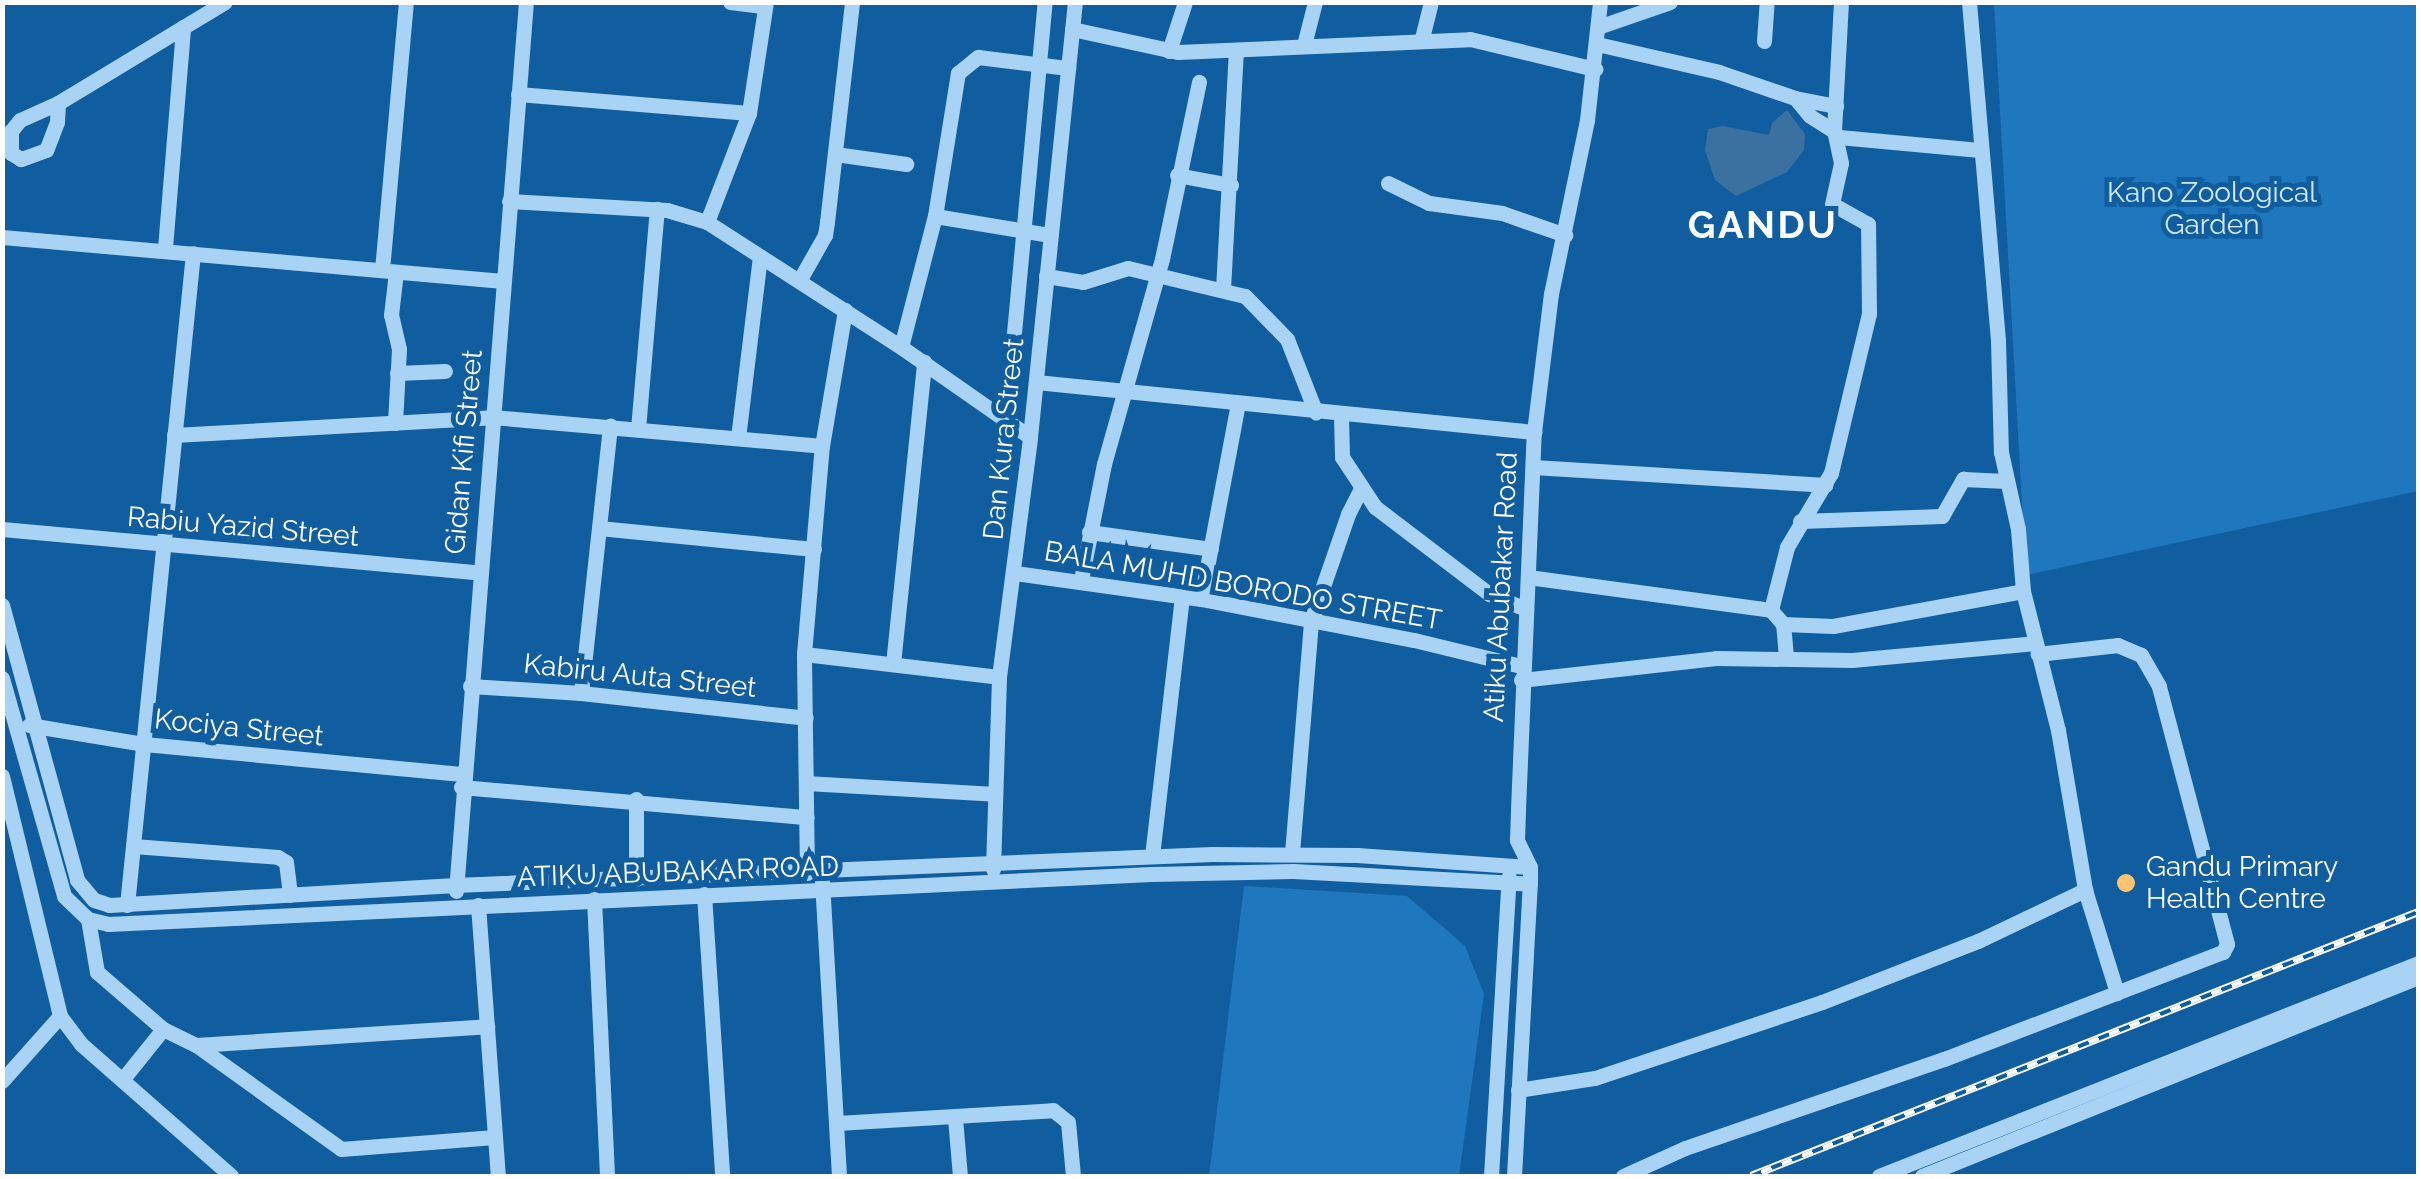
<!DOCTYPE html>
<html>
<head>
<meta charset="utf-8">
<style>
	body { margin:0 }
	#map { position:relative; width:2421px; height:1179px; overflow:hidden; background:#105ea0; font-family:Raleway,sans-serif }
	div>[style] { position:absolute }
	.green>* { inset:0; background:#1f77be }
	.water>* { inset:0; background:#3a71a0 }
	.minor>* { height:15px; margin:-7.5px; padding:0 7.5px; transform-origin:7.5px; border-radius:7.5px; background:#a8d3f5 }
	.rail>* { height:8px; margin-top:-4px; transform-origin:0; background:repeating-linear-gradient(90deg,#105ea0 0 11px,#fff 0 22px); box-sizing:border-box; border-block:2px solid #fff }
	.dots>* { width:28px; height:28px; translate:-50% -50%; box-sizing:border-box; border:5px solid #105ea0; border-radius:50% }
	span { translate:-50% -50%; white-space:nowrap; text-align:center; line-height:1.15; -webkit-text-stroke:10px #105ea0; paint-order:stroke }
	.park-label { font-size:28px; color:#d1eafe }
	.street-label { font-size:28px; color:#fff }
	.poi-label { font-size:28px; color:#fff }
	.left { translate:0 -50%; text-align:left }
	.district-label { font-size:38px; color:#fff; font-weight:700; letter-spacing:2.5px }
	.frame { position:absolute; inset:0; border:5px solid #fff; pointer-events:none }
</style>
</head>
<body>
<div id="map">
	<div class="green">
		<div style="clip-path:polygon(1994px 3px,2418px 3px,2418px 491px,2026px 575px)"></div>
		<div style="clip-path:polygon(1244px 886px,1407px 896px,1465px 946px,1484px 994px,1459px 1176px,1209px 1176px)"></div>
	</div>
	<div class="water">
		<div style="clip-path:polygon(1787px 110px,1805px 134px,1804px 150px,1787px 172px,1736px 196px,1715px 180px,1705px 150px,1708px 129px,1723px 126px,1769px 135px,1772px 123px)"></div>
	</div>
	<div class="minor">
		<div style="left:730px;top:2px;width:35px;rotate:7deg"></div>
		<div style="left:1969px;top:2px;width:339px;rotate:85.1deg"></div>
		<div style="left:1998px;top:340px;width:112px;rotate:88.5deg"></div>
		<div style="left:2001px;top:452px;width:79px;rotate:77.6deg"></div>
		<div style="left:2018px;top:529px;width:62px;rotate:85.4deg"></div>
		<div style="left:2023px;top:591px;width:143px;rotate:75.9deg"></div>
		<div style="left:2058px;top:730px;width:162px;rotate:80.4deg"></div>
		<div style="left:2085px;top:890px;width:108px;rotate:72.7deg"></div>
		<div style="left:1598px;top:27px;width:76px;rotate:-19.1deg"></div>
		<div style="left:1072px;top:29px;width:108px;rotate:12.2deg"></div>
		<div style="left:1178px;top:52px;width:292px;rotate:-2.5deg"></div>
		<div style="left:1470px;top:39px;width:129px;rotate:13.5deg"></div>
		<div style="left:1422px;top:38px;width:37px;rotate:-76deg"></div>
		<div style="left:1764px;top:41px;width:39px;rotate:-86deg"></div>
		<div style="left:1597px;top:44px;width:125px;rotate:12.9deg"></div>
		<div style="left:1719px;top:72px;width:80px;rotate:18.9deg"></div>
		<div style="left:1795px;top:98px;width:42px;rotate:11deg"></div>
		<div style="left:1304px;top:45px;width:44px;rotate:-75.7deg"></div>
		<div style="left:1169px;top:51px;width:52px;rotate:-71.9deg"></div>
		<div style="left:518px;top:94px;width:232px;rotate:4.7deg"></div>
		<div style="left:1795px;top:98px;width:23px;rotate:50deg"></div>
		<div style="left:1810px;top:116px;width:28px;rotate:32deg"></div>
		<div style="left:58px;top:103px;width:19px;rotate:93deg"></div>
		<div style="left:57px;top:122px;width:30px;rotate:111deg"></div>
		<div style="left:46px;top:150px;width:27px;rotate:160deg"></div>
		<div style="left:21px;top:159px;width:12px;rotate:-149deg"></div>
		<div style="left:11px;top:153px;width:22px;rotate:-90deg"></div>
		<div style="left:11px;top:131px;width:14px;rotate:-51deg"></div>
		<div style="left:20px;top:120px;width:42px;rotate:-24.1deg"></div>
		<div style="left:58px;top:103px;width:195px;rotate:-31.2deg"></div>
		<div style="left:1839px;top:137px;width:141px;rotate:5.3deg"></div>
		<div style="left:835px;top:154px;width:72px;rotate:8deg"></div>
		<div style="left:1177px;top:175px;width:55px;rotate:10.5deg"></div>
		<div style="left:1388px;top:183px;width:46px;rotate:26deg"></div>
		<div style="left:1429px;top:203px;width:74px;rotate:7.8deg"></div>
		<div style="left:1502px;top:213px;width:67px;rotate:19.2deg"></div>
		<div style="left:509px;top:201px;width:158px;rotate:3.3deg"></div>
		<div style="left:667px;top:210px;width:42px;rotate:16.7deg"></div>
		<div style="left:707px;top:222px;width:231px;rotate:32.8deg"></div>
		<div style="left:901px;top:347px;width:157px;rotate:34.9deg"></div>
		<div style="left:935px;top:216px;width:117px;rotate:9.4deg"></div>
		<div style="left:707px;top:222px;width:117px;rotate:-68.9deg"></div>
		<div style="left:749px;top:113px;width:112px;rotate:-81.3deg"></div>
		<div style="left:2px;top:237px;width:503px;rotate:5.02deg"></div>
		<div style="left:165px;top:248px;width:222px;rotate:-85.3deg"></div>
		<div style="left:382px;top:270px;width:269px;rotate:-84.9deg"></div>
		<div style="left:1046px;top:276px;width:37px;rotate:9deg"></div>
		<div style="left:1083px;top:282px;width:47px;rotate:-17.3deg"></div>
		<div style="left:1128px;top:268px;width:120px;rotate:13.5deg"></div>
		<div style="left:1245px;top:296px;width:60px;rotate:45.7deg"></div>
		<div style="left:1287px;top:339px;width:79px;rotate:68.6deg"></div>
		<div style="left:799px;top:281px;width:53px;rotate:-60.5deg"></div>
		<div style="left:825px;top:235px;width:13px;rotate:-81deg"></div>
		<div style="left:827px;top:222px;width:221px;rotate:-83.5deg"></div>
		<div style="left:1223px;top:289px;width:238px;rotate:-86.9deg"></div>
		<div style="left:901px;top:347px;width:135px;rotate:-75.5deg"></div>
		<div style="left:935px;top:216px;width:145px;rotate:-80.9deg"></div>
		<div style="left:958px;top:73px;width:26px;rotate:-39deg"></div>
		<div style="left:978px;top:57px;width:91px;rotate:7deg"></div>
		<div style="left:397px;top:373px;width:48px;rotate:-2.4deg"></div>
		<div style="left:1036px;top:382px;width:501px;rotate:5.73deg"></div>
		<div style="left:1341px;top:415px;width:42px;rotate:88.6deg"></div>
		<div style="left:1342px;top:457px;width:60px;rotate:56.6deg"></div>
		<div style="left:1375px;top:507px;width:143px;rotate:37.3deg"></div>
		<div style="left:1489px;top:594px;width:40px;rotate:22deg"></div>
		<div style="left:1006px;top:419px;width:419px;rotate:-84.7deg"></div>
		<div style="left:395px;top:423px;width:74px;rotate:-86.9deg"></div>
		<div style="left:399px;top:349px;width:35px;rotate:-103deg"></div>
		<div style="left:391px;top:315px;width:43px;rotate:-83.4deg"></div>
		<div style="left:638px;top:429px;width:221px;rotate:-85.1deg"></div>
		<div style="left:174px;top:435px;width:319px;rotate:-3.2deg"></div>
		<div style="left:492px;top:417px;width:331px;rotate:5deg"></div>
		<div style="left:738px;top:438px;width:183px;rotate:-83.1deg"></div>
		<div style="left:1533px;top:467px;width:293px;rotate:3.5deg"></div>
		<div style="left:1800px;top:521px;width:142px;rotate:-2deg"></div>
		<div style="left:1942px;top:516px;width:43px;rotate:-60.4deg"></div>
		<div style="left:1963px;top:479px;width:43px;rotate:2.7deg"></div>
		<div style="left:599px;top:528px;width:216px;rotate:5.6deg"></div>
		<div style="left:2px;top:529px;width:479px;rotate:5.2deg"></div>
		<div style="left:1089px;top:532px;width:123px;rotate:7.9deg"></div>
		<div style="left:1015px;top:573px;width:188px;rotate:8deg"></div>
		<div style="left:1201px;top:599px;width:217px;rotate:10.9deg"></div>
		<div style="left:1414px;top:640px;width:110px;rotate:13.7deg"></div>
		<div style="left:1528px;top:577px;width:245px;rotate:7.7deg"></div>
		<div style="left:1081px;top:580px;width:118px;rotate:-78.8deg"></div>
		<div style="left:1104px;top:464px;width:213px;rotate:-74.2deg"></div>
		<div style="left:1162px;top:259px;width:181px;rotate:-78.2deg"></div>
		<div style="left:1201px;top:599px;width:198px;rotate:-79.3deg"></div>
		<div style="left:2px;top:605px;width:285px;rotate:74.7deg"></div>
		<div style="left:77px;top:880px;width:26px;rotate:50deg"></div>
		<div style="left:94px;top:900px;width:16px;rotate:18deg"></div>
		<div style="left:109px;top:905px;width:347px;rotate:-3.3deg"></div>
		<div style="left:455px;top:885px;width:758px;rotate:-2.35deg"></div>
		<div style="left:1212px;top:854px;width:145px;rotate:0.4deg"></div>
		<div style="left:1357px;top:855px;width:173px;rotate:4deg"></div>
		<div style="left:1783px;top:624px;width:50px;rotate:2.3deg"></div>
		<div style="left:1833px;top:626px;width:193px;rotate:-10.4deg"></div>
		<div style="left:804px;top:654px;width:196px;rotate:6.7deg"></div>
		<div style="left:1786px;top:657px;width:33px;rotate:-95deg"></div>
		<div style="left:1783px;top:624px;width:18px;rotate:-131deg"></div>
		<div style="left:1771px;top:610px;width:65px;rotate:-75.7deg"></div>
		<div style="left:1787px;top:547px;width:86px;rotate:-59.3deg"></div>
		<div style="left:1831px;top:473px;width:163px;rotate:-76.6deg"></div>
		<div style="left:1869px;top:314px;width:90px;rotate:-90.6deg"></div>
		<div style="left:1868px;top:224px;width:41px;rotate:-150.9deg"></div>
		<div style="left:1832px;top:204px;width:42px;rotate:-77.6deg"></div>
		<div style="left:1841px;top:163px;width:33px;rotate:-102deg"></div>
		<div style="left:1834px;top:131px;width:129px;rotate:-86.9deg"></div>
		<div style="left:893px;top:664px;width:304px;rotate:-84.1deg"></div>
		<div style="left:2px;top:678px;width:227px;rotate:74.1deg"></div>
		<div style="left:64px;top:896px;width:33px;rotate:44deg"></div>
		<div style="left:88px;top:919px;width:21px;rotate:14deg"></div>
		<div style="left:108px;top:924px;width:1044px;rotate:-2.74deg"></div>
		<div style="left:1151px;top:874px;width:142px;rotate:-1.2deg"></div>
		<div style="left:1293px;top:871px;width:237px;rotate:3.1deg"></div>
		<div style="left:1521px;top:680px;width:196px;rotate:-6.4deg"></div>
		<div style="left:1716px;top:658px;width:136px;rotate:0.8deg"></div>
		<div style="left:1852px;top:660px;width:184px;rotate:-5.3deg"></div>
		<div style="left:470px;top:686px;width:111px;rotate:3.6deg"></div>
		<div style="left:581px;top:693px;width:226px;rotate:6.3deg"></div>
		<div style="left:581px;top:693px;width:269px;rotate:-83.8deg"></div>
		<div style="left:29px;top:725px;width:117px;rotate:9.4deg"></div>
		<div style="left:144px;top:744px;width:319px;rotate:5.4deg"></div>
		<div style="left:2px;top:776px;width:247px;rotate:76.4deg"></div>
		<div style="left:60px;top:1016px;width:35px;rotate:53deg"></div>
		<div style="left:81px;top:1044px;width:200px;rotate:41.3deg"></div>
		<div style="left:806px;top:783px;width:189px;rotate:3.3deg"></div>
		<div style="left:461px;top:787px;width:347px;rotate:5deg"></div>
		<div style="left:133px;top:846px;width:145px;rotate:4.3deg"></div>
		<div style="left:278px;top:857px;width:9px;rotate:32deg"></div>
		<div style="left:286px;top:862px;width:33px;rotate:83deg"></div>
		<div style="left:1292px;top:853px;width:233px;rotate:-85.3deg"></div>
		<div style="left:1311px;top:621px;width:113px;rotate:-70.9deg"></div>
		<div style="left:1348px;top:514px;width:27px;rotate:-63deg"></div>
		<div style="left:1152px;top:856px;width:262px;rotate:-83.4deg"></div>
		<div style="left:993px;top:869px;width:192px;rotate:-88.2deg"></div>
		<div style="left:999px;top:677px;width:242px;rotate:-82.6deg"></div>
		<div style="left:1030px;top:437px;width:437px;rotate:-84.1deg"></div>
		<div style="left:807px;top:873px;width:219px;rotate:-90.8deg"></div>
		<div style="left:804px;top:654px;width:209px;rotate:-85.1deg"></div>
		<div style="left:822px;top:446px;width:138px;rotate:-80.4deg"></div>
		<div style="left:636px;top:879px;width:80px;rotate:-90deg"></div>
		<div style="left:822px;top:881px;width:295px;rotate:86.7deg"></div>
		<div style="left:456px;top:891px;width:892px;rotate:-85.5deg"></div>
		<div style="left:704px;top:894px;width:283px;rotate:86.3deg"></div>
		<div style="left:594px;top:899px;width:277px;rotate:87.3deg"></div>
		<div style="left:127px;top:905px;width:655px;rotate:-84.22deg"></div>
		<div style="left:478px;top:905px;width:272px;rotate:85.8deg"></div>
		<div style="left:88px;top:919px;width:54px;rotate:80.4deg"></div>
		<div style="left:97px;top:972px;width:87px;rotate:40.8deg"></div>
		<div style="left:163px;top:1029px;width:37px;rotate:26deg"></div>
		<div style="left:196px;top:1045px;width:292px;rotate:-3.7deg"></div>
		<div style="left:196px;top:1045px;width:178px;rotate:35.6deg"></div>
		<div style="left:341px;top:1149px;width:154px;rotate:-4.5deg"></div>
		<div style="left:122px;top:1080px;width:65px;rotate:-51.2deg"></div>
		<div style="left:2px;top:1081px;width:87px;rotate:-48.3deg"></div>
		<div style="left:1518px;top:1090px;width:78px;rotate:-8.9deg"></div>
		<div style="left:1595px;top:1078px;width:239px;rotate:-18.5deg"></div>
		<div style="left:1822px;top:1002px;width:168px;rotate:-21.4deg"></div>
		<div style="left:1978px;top:941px;width:119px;rotate:-25.5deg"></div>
		<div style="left:955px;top:1118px;width:58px;rotate:85.1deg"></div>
		<div style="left:837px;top:1123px;width:216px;rotate:-3.4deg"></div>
		<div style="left:1053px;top:1110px;width:19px;rotate:39deg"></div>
		<div style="left:1068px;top:1122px;width:54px;rotate:84.7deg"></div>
		<div style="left:1491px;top:1176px;width:300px;rotate:-86.6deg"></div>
		<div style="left:1514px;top:1176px;width:292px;rotate:-86.9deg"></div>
		<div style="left:1530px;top:884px;width:17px;rotate:-90deg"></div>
		<div style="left:1530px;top:867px;width:30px;rotate:-116deg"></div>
		<div style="left:1517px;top:840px;width:31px;rotate:-88deg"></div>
		<div style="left:1518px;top:809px;width:377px;rotate:-87.6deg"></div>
		<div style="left:1534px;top:432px;width:139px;rotate:-83deg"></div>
		<div style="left:1551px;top:294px;width:178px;rotate:-78.3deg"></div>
		<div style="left:1587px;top:120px;width:119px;rotate:-83.7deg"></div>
		<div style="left:1623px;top:1176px;width:68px;rotate:-24.3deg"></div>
		<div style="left:1685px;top:1148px;width:274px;rotate:-19deg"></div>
		<div style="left:1944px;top:1059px;width:299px;rotate:-21deg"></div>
		<div style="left:2223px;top:952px;width:9px;rotate:-63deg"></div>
		<div style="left:2227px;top:944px;width:267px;rotate:-104.8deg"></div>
		<div style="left:2159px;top:686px;width:36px;rotate:-120deg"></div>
		<div style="left:2141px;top:655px;width:25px;rotate:-157deg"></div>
		<div style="left:2118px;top:645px;width:81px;rotate:173.6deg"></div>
		<div style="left:1879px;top:1176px;width:580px;rotate:-21.56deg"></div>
		<div style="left:1922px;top:1176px;width:534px;rotate:-21.86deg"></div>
	</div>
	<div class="rail">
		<div style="left:1751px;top:1176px;width:717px;rotate:-21.59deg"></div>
	</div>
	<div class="dots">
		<div style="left:2126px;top:883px;background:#ffc56d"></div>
	</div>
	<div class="park-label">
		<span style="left:2212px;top:209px">Kano Zoological<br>Garden</span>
	</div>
	<div class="street-label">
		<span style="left:1004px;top:439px;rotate:-84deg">Dan Kura Street</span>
		<span style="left:464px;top:452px;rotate:-85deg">Gidan Kifi Street</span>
		<span style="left:243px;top:527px;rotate:5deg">Rabiu Yazid Street</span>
		<span style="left:1243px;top:586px;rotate:10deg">BALA MUHD BORODO STREET</span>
		<span style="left:1501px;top:587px;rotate:-87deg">Atiku Abubakar Road</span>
		<span style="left:640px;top:676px;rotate:6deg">Kabiru Auta Street</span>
		<span style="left:239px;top:728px;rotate:6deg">Kociya Street</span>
		<span style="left:678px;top:872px;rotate:-2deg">ATIKU ABUBAKAR ROAD</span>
	</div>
	<div class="poi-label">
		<span class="left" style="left:2146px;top:883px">Gandu Primary<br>Health Centre</span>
	</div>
	<div class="district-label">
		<span style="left:1763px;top:225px">GANDU</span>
	</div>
	<div class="frame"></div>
</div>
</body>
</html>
